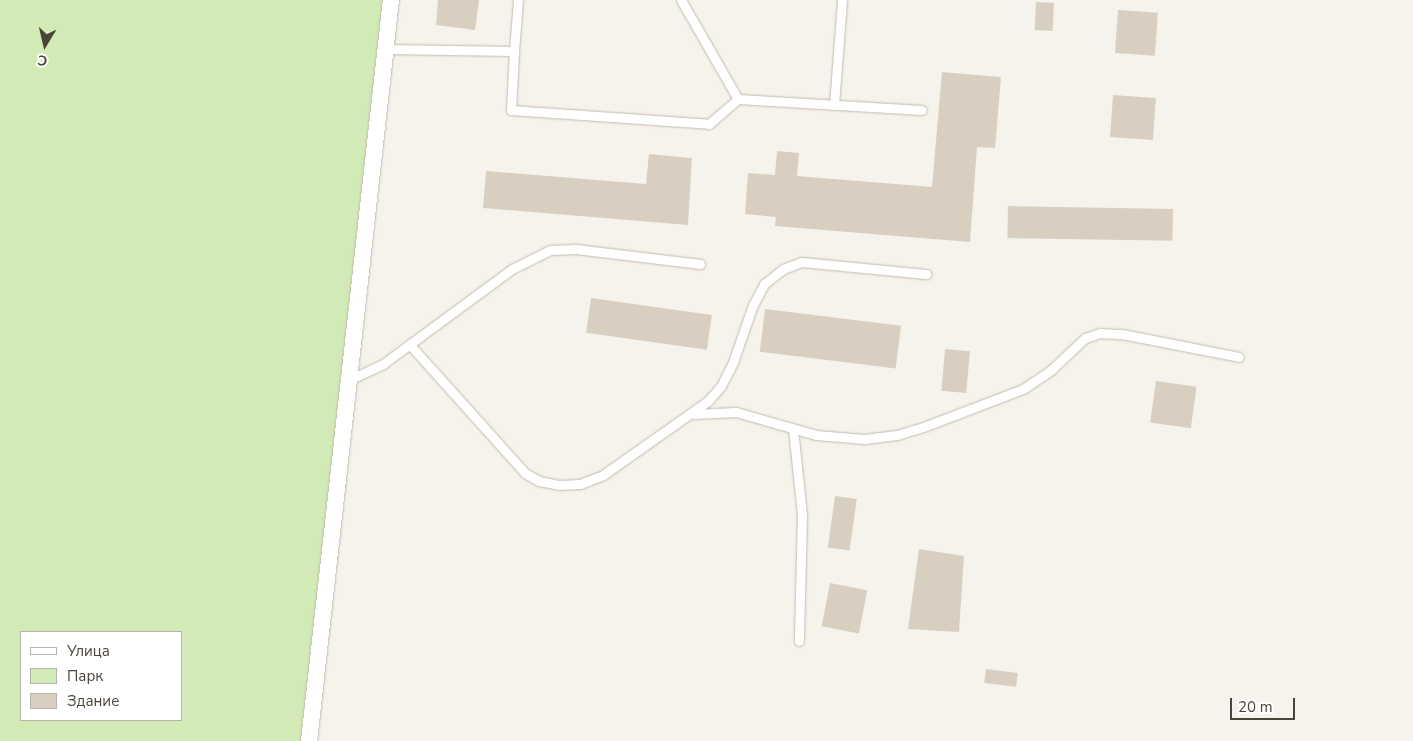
<!DOCTYPE html>
<html>
<head>
<meta charset="utf-8">
<style>
	body { margin:0 }
	#map { position:relative; width:1413px; height:741px; overflow:hidden; background:#f6f3ec; font-family:"Nunito Sans",sans-serif }
	div>[style] { position:absolute }
	.green>* { inset:0; background:#d2eab5 }
	.building>* { inset:0; background:#d8cfc1; transform-origin:0 0 }
	.roads { filter:drop-shadow(0 0 1px #c2bbae) drop-shadow(0 0 1px #c2bbae) }
	.lane>* { height:9px; margin:-4.5px; padding:0 4.5px; transform-origin:4.5px; border-radius:4.5px; background:#fff }
	.street>* { height:16px; margin:-8px; padding:0 8px; transform-origin:8px; border-radius:8px; background:#fff }
	span { translate:-50% -50%; white-space:nowrap; text-align:center; line-height:1.15; -webkit-text-stroke:4px #fff; paint-order:stroke }
	.legend { position:absolute; left:20px; top:631px; width:162px; height:90px; box-sizing:border-box; background:#fff; border:1px solid #b7b4b0; margin:0; padding:6px 9px; list-style:none; font-size:15px; color:#4b4439 }
	.legend li { display:flex; align-items:center; gap:10px; height:25px }
	.legend b { width:25px; border:1px solid #b7b4b0 }
	.north { position:absolute; left:20px; top:20px; width:50px; height:50px; -webkit-text-stroke:4px #fff; paint-order:stroke; rotate:189deg; font-size:14px; font-weight:700; line-height:20px; text-align:center; color:#4b4439 }
	.north::after { content:''; display:block; margin:auto; width:18px; height:22px; background:#4b4439; clip-path:polygon(50% 0,100% 100%,50% 72%,0 100%) }
	.scale { position:absolute; left:1230px; top:698px; width:65px; height:22px; box-sizing:border-box; border:2px solid #4b4439; border-top:0; padding-left:6px; font-size:15px; line-height:18px; white-space:nowrap; color:#4b4439; -webkit-text-stroke:4px #fff; paint-order:stroke }
</style>
</head>
<body>
<div id="map">
	<div class="green">
		<div style="clip-path:polygon(evenodd,0 0,391px 0,309px 741px,0 741px,0 0,21px 632px,181px 632px,181px 720px,21px 720px,21px 632px)"></div>
	</div>
	<div class="building">
		<div style="clip-path:polygon(438px 0,479px 0,475px 30px,436px 25px)"></div>
		<div style="left:1036px;top:2px;width:18px;height:28px;rotate:3deg"></div>
		<div style="left:1118px;top:10px;width:40px;height:43px;rotate:4deg"></div>
		<div style="clip-path:polygon(942px 72px,1001px 77px,995px 148px,977px 147px,970px 242px,775px 226px,776px 217px,745px 214px,748px 173px,775px 175px,777px 151px,799px 153px,797px 176px,932px 187px)"></div>
		<div style="left:1113px;top:95px;width:43px;height:42px;rotate:4deg"></div>
		<div style="clip-path:polygon(649px 154px,692px 158px,688px 225px,483px 208px,486px 171px,646px 184px)"></div>
		<div style="left:1008px;top:206px;width:165px;height:32px;rotate:1deg"></div>
		<div style="left:591px;top:298px;width:122px;height:35px;rotate:8deg"></div>
		<div style="left:765px;top:309px;width:137px;height:43px;rotate:7deg"></div>
		<div style="left:945px;top:349px;width:25px;height:42px;rotate:5deg"></div>
		<div style="left:1156px;top:381px;width:41px;height:42px;rotate:8deg"></div>
		<div style="left:835px;top:496px;width:22px;height:52px;rotate:8deg"></div>
		<div style="clip-path:polygon(919px 549px,964px 556px,959px 632px,908px 629px)"></div>
		<div style="left:830px;top:583px;width:38px;height:44px;rotate:11deg"></div>
		<div style="left:986px;top:669px;width:32px;height:14px;rotate:7deg"></div>
	</div>
	<div class="roads">
		<div class="lane">
			<div style="left:681px;top:0;width:114px;rotate:60.1deg"></div>
			<div style="left:385px;top:49px;width:129px;rotate:0.9deg"></div>
			<div style="left:514px;top:51px;width:59px;rotate:92.9deg"></div>
			<div style="left:511px;top:110px;width:198px;rotate:4deg"></div>
			<div style="left:709px;top:124px;width:38px;rotate:-41deg"></div>
			<div style="left:738px;top:99px;width:184px;rotate:3.4deg"></div>
			<div style="left:514px;top:51px;width:51px;rotate:-85.5deg"></div>
			<div style="left:834px;top:105px;width:105px;rotate:-85.6deg"></div>
			<div style="left:411px;top:346px;width:171px;rotate:48.1deg"></div>
			<div style="left:525px;top:473px;width:16px;rotate:30deg"></div>
			<div style="left:539px;top:481px;width:20px;rotate:11deg"></div>
			<div style="left:559px;top:485px;width:21px;rotate:-3deg"></div>
			<div style="left:580px;top:484px;width:25px;rotate:-21deg"></div>
			<div style="left:603px;top:475px;width:128px;rotate:-35.2deg"></div>
			<div style="left:708px;top:401px;width:20px;rotate:-49deg"></div>
			<div style="left:721px;top:386px;width:27px;rotate:-63deg"></div>
			<div style="left:733px;top:362px;width:60px;rotate:-70.7deg"></div>
			<div style="left:753px;top:305px;width:24px;rotate:-62deg"></div>
			<div style="left:764px;top:284px;width:24px;rotate:-38deg"></div>
			<div style="left:783px;top:269px;width:19px;rotate:-21deg"></div>
			<div style="left:801px;top:262px;width:126px;rotate:5.5deg"></div>
			<div style="left:349px;top:380px;width:38px;rotate:-25deg"></div>
			<div style="left:383px;top:364px;width:160px;rotate:-36.4deg"></div>
			<div style="left:512px;top:269px;width:42px;rotate:-26.6deg"></div>
			<div style="left:550px;top:250px;width:26px;rotate:-2deg"></div>
			<div style="left:576px;top:249px;width:125px;rotate:6.9deg"></div>
			<div style="left:694px;top:414px;width:42px;rotate:-2.7deg"></div>
			<div style="left:736px;top:412px;width:83px;rotate:16deg"></div>
			<div style="left:816px;top:435px;width:48px;rotate:4.8deg"></div>
			<div style="left:864px;top:439px;width:33px;rotate:-7deg"></div>
			<div style="left:897px;top:435px;width:30px;rotate:-17deg"></div>
			<div style="left:926px;top:426px;width:104px;rotate:-20.9deg"></div>
			<div style="left:1023px;top:389px;width:34px;rotate:-34deg"></div>
			<div style="left:1051px;top:370px;width:47px;rotate:-43.3deg"></div>
			<div style="left:1085px;top:338px;width:16px;rotate:-18deg"></div>
			<div style="left:1100px;top:333px;width:22px;rotate:3deg"></div>
			<div style="left:1122px;top:334px;width:119px;rotate:11.1deg"></div>
			<div style="left:793px;top:429px;width:85px;rotate:84deg"></div>
			<div style="left:802px;top:514px;width:127px;rotate:91.4deg"></div>
		</div>
		<div class="street">
			<div style="left:309px;top:741px;width:746px;rotate:-83.69deg"></div>
		</div>
	</div>
	<ul class="legend">
	<li><b style="height:6px;background:#fff"></b>Улица</li>
	<li><b style="height:14px;background:#d2eab5"></b>Парк</li>
	<li><b style="height:14px;background:#d8cfc1"></b>Здание</li>
	</ul>
	<div class="north">С</div>
	<div class="scale">20 m</div>
</div>
</body>
</html>
